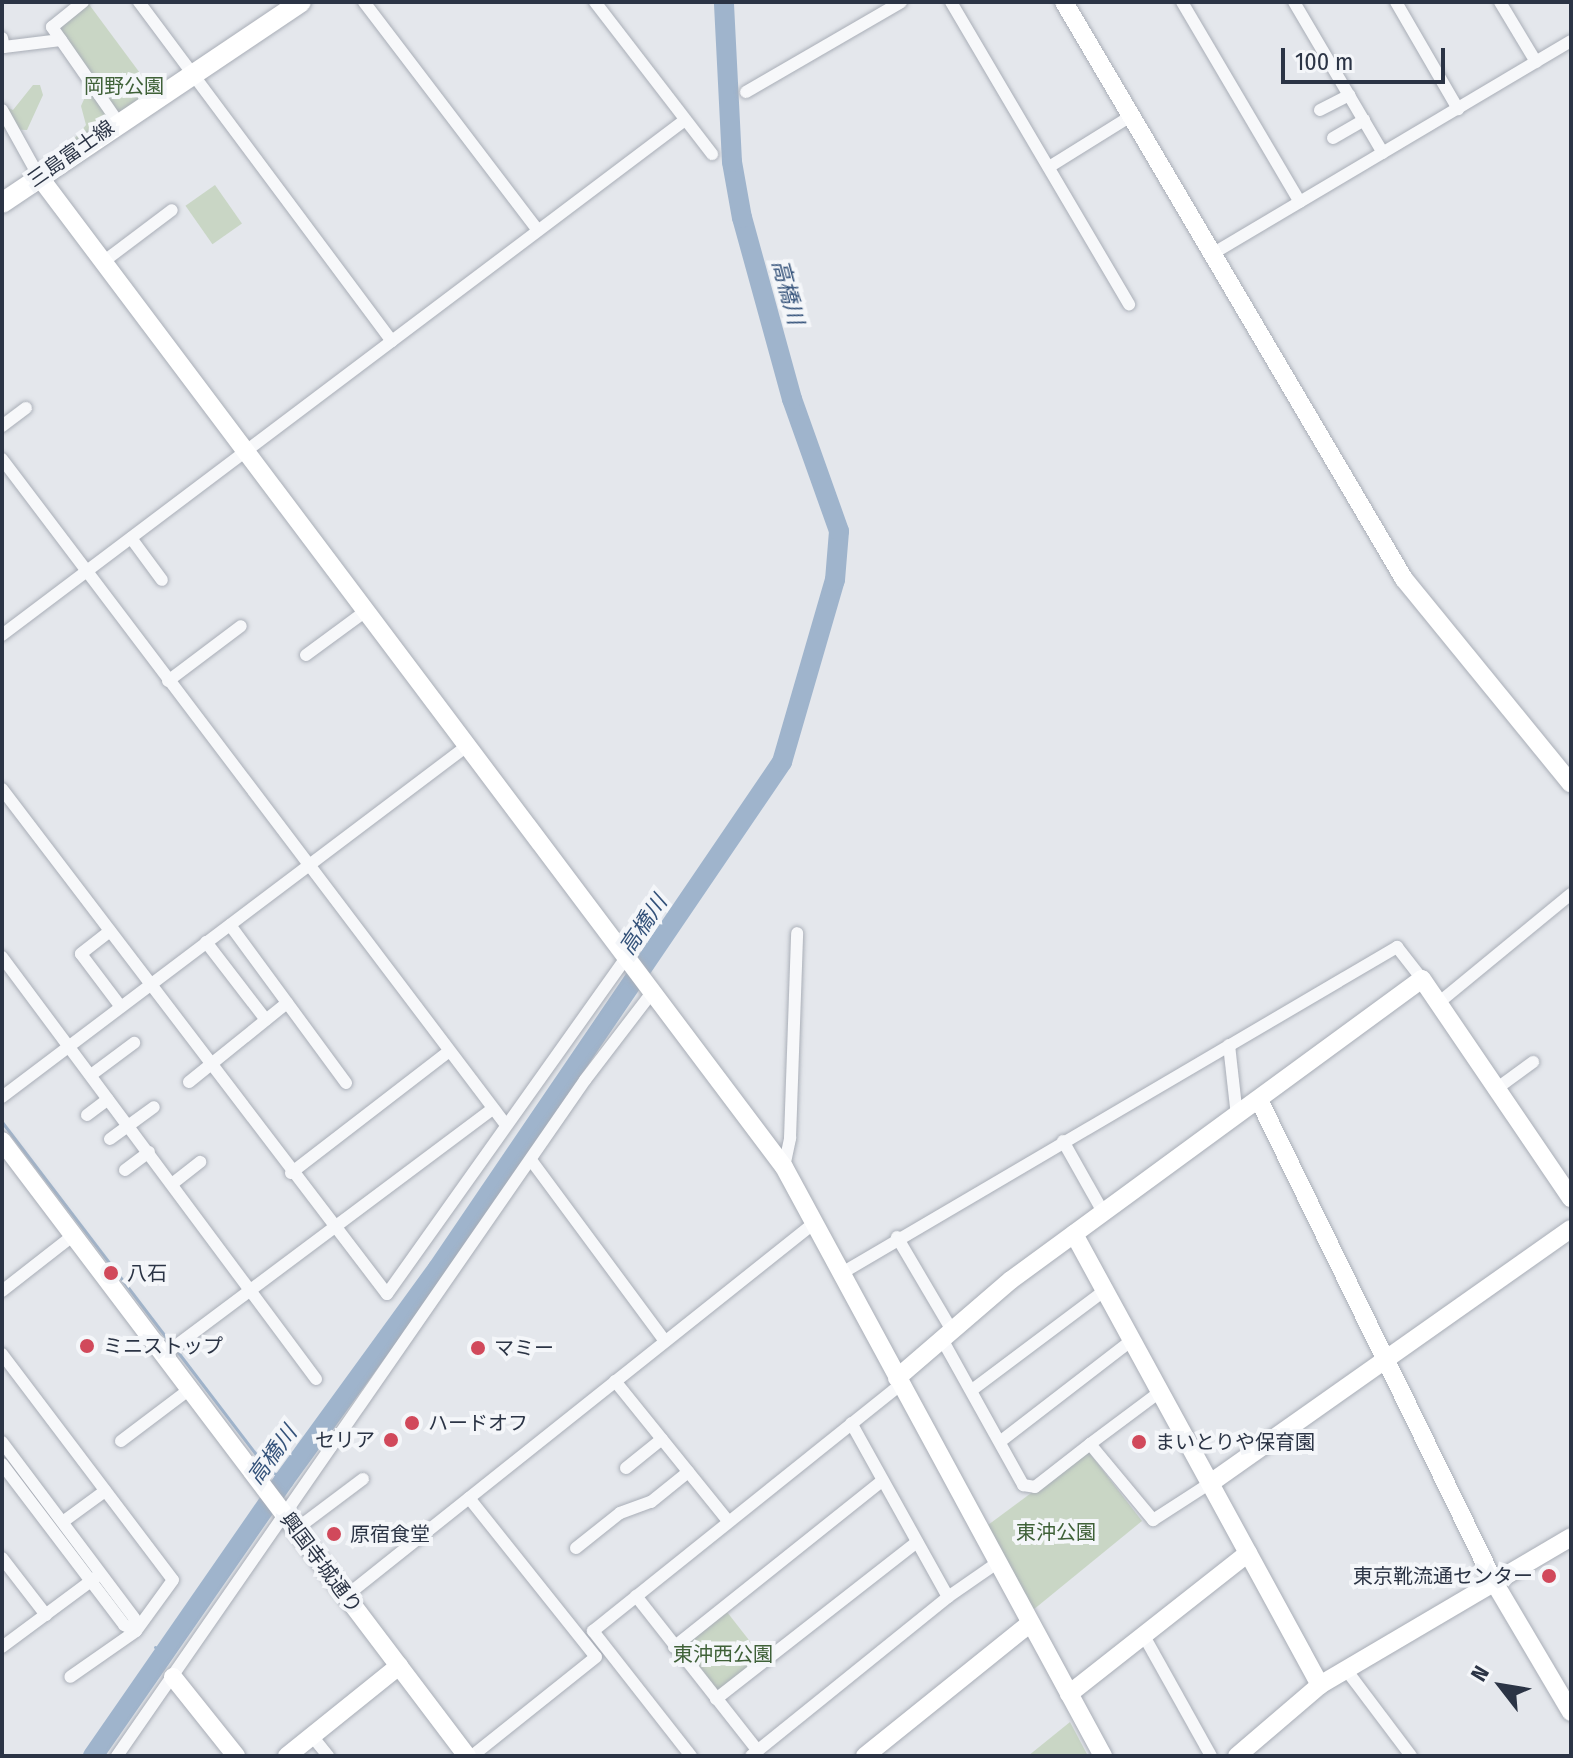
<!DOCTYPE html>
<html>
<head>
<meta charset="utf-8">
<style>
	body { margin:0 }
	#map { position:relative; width:1573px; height:1758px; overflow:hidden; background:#e4e7ec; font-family:"Fira Sans Condensed","Noto Sans JP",sans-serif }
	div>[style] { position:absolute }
	.green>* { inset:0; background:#c9d6c5; transform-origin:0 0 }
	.stream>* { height:3px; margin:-1.5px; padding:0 1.5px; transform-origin:1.5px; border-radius:1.5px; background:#9fb4cc }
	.river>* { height:20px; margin:-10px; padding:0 10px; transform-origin:10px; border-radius:10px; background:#9fb4cc }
	.roads { filter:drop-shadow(0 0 2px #a9aeb7) drop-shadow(0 0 2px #a9aeb7) }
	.street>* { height:12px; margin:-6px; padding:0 6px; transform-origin:6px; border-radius:6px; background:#f7f8fa }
	.secondary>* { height:18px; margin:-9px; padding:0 9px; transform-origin:9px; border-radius:9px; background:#fff }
	.primary>* { height:20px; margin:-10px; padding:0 10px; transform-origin:10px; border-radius:10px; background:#fff }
	.dots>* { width:22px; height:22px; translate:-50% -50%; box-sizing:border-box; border:4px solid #f4f6f9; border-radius:50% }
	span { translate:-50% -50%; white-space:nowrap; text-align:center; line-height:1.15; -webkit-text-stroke:8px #f4f6f9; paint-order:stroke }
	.park-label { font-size:20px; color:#3f6138 }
	.street-label { font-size:20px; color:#2b3445 }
	.poi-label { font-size:20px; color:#2b3445 }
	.left { translate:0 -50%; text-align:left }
	.right { translate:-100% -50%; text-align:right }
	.water-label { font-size:22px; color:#34527a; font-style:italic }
	.frame { position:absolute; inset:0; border:4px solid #2b3445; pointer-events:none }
	.north { position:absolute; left:1461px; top:1646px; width:80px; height:80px; -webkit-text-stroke:6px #f4f6f9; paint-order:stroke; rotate:301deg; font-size:22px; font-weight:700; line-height:32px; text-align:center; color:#2b3445 }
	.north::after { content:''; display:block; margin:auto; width:28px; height:36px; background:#2b3445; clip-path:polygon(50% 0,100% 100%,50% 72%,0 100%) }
	.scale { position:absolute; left:1281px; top:48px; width:164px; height:36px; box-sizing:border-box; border:4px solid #2b3445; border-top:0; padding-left:10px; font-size:24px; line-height:28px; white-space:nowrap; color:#2b3445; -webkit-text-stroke:6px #f4f6f9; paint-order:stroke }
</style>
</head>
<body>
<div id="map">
	<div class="green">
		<div style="clip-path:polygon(88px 3px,154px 92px,119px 115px,60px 32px,63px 23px)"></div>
		<div style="clip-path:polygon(33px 85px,40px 85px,43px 95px,27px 130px,2px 129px,2px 105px,13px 110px)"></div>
		<div style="clip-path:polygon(90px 86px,113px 120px,62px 153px,86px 125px,81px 106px)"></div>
		<div style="left:215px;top:185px;width:47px;height:36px;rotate:55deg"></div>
		<div style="clip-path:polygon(1088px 1451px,1142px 1521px,1033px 1610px,988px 1525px)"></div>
		<div style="clip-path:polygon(727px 1612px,763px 1658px,720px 1693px,684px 1656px,685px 1646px)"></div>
		<div style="clip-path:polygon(1070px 1722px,1088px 1756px,1028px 1756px)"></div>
	</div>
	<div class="stream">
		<div style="left:2px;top:1122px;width:280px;rotate:52.7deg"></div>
		<div style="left:177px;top:1351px;width:145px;rotate:52.6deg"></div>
		<div style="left:265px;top:1466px;width:24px;rotate:36deg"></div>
		<div style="left:155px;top:1647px;width:12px;rotate:35deg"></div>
	</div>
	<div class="river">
		<div style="left:93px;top:1756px;width:336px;rotate:-55.3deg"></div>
		<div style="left:284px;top:1480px;width:262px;rotate:-54deg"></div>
		<div style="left:438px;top:1268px;width:612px;rotate:-55.79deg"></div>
		<div style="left:782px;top:762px;width:190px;rotate:-73.8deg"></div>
		<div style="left:835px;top:580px;width:49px;rotate:-85.3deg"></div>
		<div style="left:839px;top:531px;width:140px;rotate:-109.6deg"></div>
		<div style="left:792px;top:399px;width:188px;rotate:-105.4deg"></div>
		<div style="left:742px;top:218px;width:57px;rotate:-100.1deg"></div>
		<div style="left:732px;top:162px;width:160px;rotate:-92.9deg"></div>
	</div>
	<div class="roads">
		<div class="street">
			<div style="left:139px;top:2px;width:423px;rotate:53.3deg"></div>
			<div style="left:364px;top:2px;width:287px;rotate:52.7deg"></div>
			<div style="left:595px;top:2px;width:192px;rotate:52.4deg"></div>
			<div style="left:951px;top:2px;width:351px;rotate:59.5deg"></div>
			<div style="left:1182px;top:2px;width:232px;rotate:59.5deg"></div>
			<div style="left:1294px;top:2px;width:175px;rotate:59.5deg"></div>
			<div style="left:1396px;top:2px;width:124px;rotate:59.9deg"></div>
			<div style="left:1500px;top:2px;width:70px;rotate:59deg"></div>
			<div style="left:2px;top:38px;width:9px;rotate:77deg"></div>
			<div style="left:4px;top:47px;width:57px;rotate:-7deg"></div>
			<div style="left:61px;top:40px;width:100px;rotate:55.2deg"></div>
			<div style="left:61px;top:40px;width:16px;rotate:-125deg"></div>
			<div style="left:52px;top:27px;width:40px;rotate:-39deg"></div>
			<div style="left:746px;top:92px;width:179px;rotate:-30.1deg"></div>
			<div style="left:2px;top:110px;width:74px;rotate:61deg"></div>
			<div style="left:1320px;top:110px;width:33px;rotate:-27deg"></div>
			<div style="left:1333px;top:138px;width:36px;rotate:-30deg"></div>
			<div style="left:1049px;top:167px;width:97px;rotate:-31.9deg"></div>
			<div style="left:1212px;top:254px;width:417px;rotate:-30.7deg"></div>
			<div style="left:103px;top:262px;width:86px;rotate:-37deg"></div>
			<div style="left:2px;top:426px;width:30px;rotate:-37deg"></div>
			<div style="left:2px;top:459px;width:835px;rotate:52.88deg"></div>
			<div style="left:131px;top:538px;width:52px;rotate:53.6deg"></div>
			<div style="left:2px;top:635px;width:855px;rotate:-37.02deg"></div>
			<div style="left:306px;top:655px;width:74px;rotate:-36.3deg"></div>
			<div style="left:168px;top:681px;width:91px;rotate:-37deg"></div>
			<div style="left:2px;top:789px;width:635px;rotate:52.68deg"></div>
			<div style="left:387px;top:1294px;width:415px;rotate:-54.6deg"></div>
			<div style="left:230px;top:925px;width:196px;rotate:53.7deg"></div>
			<div style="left:110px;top:931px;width:37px;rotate:142deg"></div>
			<div style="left:81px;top:954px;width:66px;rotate:53deg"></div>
			<div style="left:206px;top:942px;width:98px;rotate:52.4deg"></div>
			<div style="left:2px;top:957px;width:526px;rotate:53.35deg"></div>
			<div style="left:1437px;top:1004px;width:173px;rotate:-39.4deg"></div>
			<div style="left:1229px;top:1045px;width:71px;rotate:83.6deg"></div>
			<div style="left:91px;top:1075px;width:54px;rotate:-36.7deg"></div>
			<div style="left:189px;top:1082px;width:126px;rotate:-38.9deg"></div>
			<div style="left:1496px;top:1089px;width:46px;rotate:-36.1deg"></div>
			<div style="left:2px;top:1097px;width:583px;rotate:-37.05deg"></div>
			<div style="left:87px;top:1115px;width:26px;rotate:-37deg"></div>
			<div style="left:110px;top:1139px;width:54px;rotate:-36deg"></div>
			<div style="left:1063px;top:1141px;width:81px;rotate:60.6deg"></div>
			<div style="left:531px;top:1160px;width:224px;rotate:53.5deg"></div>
			<div style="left:784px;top:1167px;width:30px;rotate:-78deg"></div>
			<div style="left:790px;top:1138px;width:205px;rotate:-88deg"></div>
			<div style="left:125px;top:1170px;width:30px;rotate:-37deg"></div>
			<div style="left:291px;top:1173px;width:197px;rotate:-37.6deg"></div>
			<div style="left:172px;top:1184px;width:36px;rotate:-38deg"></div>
			<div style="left:897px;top:1237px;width:110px;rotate:59.5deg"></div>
			<div style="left:842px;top:1273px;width:644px;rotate:-30.43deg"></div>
			<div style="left:1397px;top:947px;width:41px;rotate:52deg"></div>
			<div style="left:2px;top:1291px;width:93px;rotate:-38deg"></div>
			<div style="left:943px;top:1341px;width:165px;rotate:60.9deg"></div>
			<div style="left:1023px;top:1485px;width:12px;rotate:9deg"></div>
			<div style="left:1035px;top:1487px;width:70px;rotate:-38deg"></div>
			<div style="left:1090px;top:1444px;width:99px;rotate:50.3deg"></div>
			<div style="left:1153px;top:1520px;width:70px;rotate:-32.8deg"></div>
			<div style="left:2px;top:1354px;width:283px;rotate:52.9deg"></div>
			<div style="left:173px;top:1580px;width:63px;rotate:126deg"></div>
			<div style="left:136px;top:1631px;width:80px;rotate:145.1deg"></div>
			<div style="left:165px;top:1354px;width:409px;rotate:-36.8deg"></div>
			<div style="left:615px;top:1381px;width:180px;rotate:51.1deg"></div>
			<div style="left:972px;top:1390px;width:165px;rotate:-36.9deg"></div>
			<div style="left:121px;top:1441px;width:88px;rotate:-37.1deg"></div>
			<div style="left:1001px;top:1441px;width:165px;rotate:-37.6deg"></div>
			<div style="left:2px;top:1442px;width:220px;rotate:53.1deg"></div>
			<div style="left:134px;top:1618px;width:13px;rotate:81deg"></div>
			<div style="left:1090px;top:1444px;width:89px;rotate:-36.7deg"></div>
			<div style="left:2px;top:1464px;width:202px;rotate:52.8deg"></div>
			<div style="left:124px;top:1625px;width:13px;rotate:27deg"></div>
			<div style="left:626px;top:1468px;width:46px;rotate:-38.9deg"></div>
			<div style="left:469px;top:1498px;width:203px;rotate:51.4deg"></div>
			<div style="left:596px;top:1657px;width:159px;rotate:141.4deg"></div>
			<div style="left:64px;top:1521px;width:51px;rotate:-36.2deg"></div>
			<div style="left:295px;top:1530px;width:85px;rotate:-36.9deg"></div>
			<div style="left:576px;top:1548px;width:56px;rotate:-38.5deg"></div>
			<div style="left:620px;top:1513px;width:33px;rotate:-20deg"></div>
			<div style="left:651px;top:1502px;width:48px;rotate:-39deg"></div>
			<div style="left:2px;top:1558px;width:72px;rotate:52.3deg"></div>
			<div style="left:346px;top:1596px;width:597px;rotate:-38.54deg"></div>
			<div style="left:636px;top:1596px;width:197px;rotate:51.8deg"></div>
			<div style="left:948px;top:1597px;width:60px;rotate:-34.8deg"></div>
			<div style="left:1144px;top:1636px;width:137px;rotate:60.8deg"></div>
			<div style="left:2px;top:1647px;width:116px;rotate:-36.6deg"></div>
			<div style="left:674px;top:1647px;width:265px;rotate:-38.6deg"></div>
			<div style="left:1347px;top:1671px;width:106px;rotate:53deg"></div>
			<div style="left:716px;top:1699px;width:255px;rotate:-38deg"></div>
			<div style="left:312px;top:1736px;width:26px;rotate:51deg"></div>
			<div style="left:117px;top:1756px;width:822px;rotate:-55.3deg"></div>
			<div style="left:585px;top:1080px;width:112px;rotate:-52.6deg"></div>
			<div style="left:691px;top:1756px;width:159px;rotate:-128.1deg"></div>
			<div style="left:593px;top:1631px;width:393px;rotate:-38.7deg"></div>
			<div style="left:751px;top:1756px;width:253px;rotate:-38.9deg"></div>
			<div style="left:948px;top:1597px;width:199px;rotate:-119.1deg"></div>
		</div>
		<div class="secondary">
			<div style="left:1064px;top:2px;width:670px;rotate:59.49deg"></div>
			<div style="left:1404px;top:579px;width:264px;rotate:50.8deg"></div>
			<div style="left:38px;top:175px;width:1241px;rotate:53.06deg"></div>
			<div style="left:784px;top:1167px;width:670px;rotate:61.56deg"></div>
			<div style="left:1259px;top:1100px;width:536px;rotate:64.01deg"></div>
			<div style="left:1494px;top:1582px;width:151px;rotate:59.4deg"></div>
			<div style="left:2px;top:1141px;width:771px;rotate:52.91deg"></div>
			<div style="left:1074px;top:1234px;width:514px;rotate:61.39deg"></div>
			<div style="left:897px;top:1378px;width:150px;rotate:-40.7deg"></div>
			<div style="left:1011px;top:1280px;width:509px;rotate:-36.22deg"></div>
			<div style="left:1422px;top:979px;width:265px;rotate:55.8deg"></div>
			<div style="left:1212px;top:1482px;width:439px;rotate:-35.2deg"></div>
			<div style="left:173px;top:1677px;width:101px;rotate:51.4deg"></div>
			<div style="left:1069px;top:1694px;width:228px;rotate:-38.2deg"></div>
			<div style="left:287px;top:1756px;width:144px;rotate:-38.8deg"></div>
			<div style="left:865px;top:1756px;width:209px;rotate:-38.8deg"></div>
			<div style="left:1237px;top:1756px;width:109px;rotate:-40.5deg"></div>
			<div style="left:1320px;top:1685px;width:291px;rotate:-30.5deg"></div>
		</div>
		<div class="primary">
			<div style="left:2px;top:203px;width:360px;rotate:-33.9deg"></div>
		</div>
	</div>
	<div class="dots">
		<div style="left:111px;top:1273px;background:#d1495b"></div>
		<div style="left:87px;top:1346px;background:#d1495b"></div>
		<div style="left:478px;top:1348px;background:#d1495b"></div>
		<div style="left:412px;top:1423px;background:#d1495b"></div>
		<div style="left:391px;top:1440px;background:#d1495b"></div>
		<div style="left:1139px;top:1442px;background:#d1495b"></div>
		<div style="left:334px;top:1534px;background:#d1495b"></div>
		<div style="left:1549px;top:1576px;background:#d1495b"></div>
	</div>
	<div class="park-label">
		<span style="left:124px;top:86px">岡野公園</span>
		<span style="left:1056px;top:1532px">東沖公園</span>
		<span style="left:723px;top:1654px">東沖西公園</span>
	</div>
	<div class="street-label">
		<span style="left:71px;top:154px;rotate:-35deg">三島富士線</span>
		<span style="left:321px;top:1563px;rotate:53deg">興国寺城通り</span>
	</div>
	<div class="poi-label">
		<span class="left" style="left:127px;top:1273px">八石</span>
		<span class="left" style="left:103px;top:1346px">ミニストップ</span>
		<span class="left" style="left:494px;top:1348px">マミー</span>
		<span class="left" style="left:428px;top:1423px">ハードオフ</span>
		<span class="right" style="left:375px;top:1440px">セリア</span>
		<span class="left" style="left:1155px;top:1442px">まいとりや保育園</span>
		<span class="left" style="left:350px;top:1534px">原宿食堂</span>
		<span class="right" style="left:1533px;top:1576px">東京靴流通センター</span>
	</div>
	<div class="water-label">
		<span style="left:788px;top:292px;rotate:75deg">高橋川</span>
		<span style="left:643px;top:925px;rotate:-56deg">高橋川</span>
		<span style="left:272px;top:1455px;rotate:-54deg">高橋川</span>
	</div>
	<div class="frame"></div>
	<div class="north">N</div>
	<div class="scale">100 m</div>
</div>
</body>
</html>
